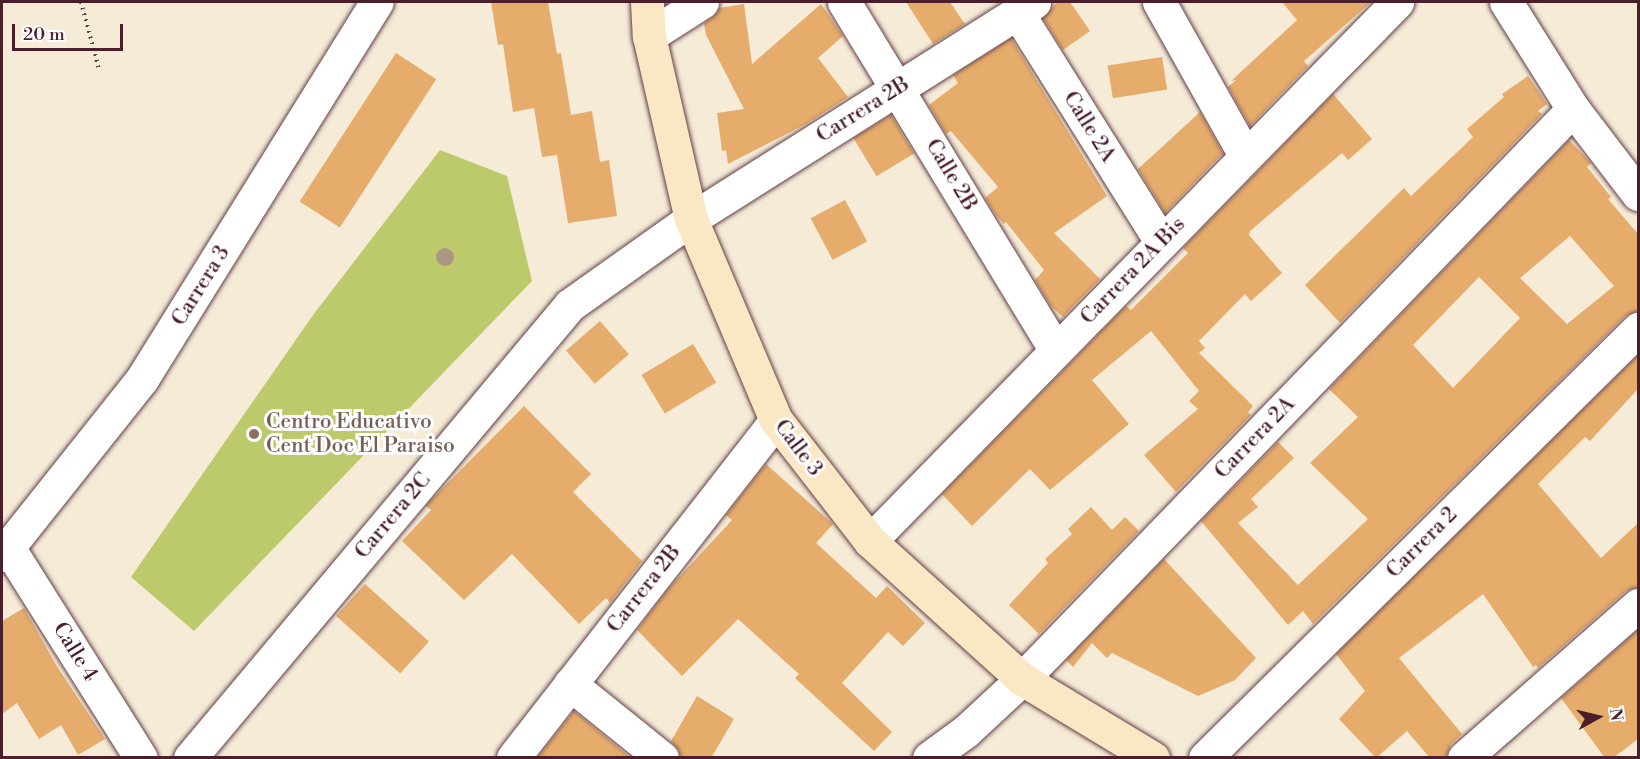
<!DOCTYPE html>
<html>
<head>
<meta charset="utf-8">
<style>
	body { margin:0 }
	#map { position:relative; width:1640px; height:759px; overflow:hidden; background:#f5ebd7; font-family:"Libre Bodoni",serif }
	div>[style] { position:absolute }
	.green>* { inset:0; background:#bdca6b }
	.building>* { inset:0; background:#e6ac6c; transform-origin:0 0 }
	.path>* { height:4px; margin-top:-2px; transform-origin:0; background:repeating-linear-gradient(90deg,#643e45 0 1.5px,transparent 0 6px) }
	.roads { filter:drop-shadow(0 0 2px #643e45) drop-shadow(0 0 2px #643e45) }
	.street>* { height:33px; margin:-16.5px; padding:0 16.5px; transform-origin:16.5px; border-radius:16.5px; background:#fff }
	.secondary>* { height:33px; margin:-16.5px; padding:0 16.5px; transform-origin:16.5px; border-radius:16.5px; background:#fae7c3 }
	.trees>* { width:18px; height:18px; margin:-9px; border-radius:50%; background:#aa9783 }
	.dots>* { width:16px; height:16px; translate:-50% -50%; box-sizing:border-box; border:3px solid #fff; border-radius:50% }
	span { translate:-50% -50%; white-space:nowrap; text-align:center; line-height:1.15; -webkit-text-stroke:6px #fff; paint-order:stroke }
	.street-label { font-size:21px; color:#4a1f2b }
	.education-label { font-size:21px; color:#785e54 }
	.left { translate:0 -50%; text-align:left }
	.frame { position:absolute; inset:0; border:3px solid #4a1f2b; pointer-events:none }
	.north { position:absolute; left:1568px; top:687px; width:60px; height:60px; -webkit-text-stroke:4px #fff; paint-order:stroke; rotate:82deg; font-size:16px; font-weight:700; line-height:24px; text-align:center; color:#4a1f2b }
	.north::after { content:''; display:block; margin:auto; width:21px; height:27px; background:#4a1f2b; clip-path:polygon(50% 0,100% 100%,50% 72%,0 100%) }
	.scale { position:absolute; left:12px; top:24px; width:111px; height:27px; box-sizing:border-box; border:3px solid #4a1f2b; border-top:0; padding-left:8px; font-size:18px; line-height:21px; white-space:nowrap; color:#4a1f2b; -webkit-text-stroke:4px #fff; paint-order:stroke }
</style>
</head>
<body>
<div id="map">
	<div class="green">
		<div style="clip-path:polygon(440px 150px,507px 176px,532px 281px,194px 631px,131px 577px,313px 315px)"></div>
	</div>
	<div class="building">
		<div style="clip-path:polygon(491px 2px,548px 2px,557px 54px,561px 53px,571px 115px,592px 111px,600px 162px,609px 160px,617px 216px,568px 223px,557px 155px,542px 157px,534px 108px,513px 112px,503px 44px,498px 45px)"></div>
		<div style="clip-path:polygon(906px 2px,950px 2px,965px 24px,933px 44px)"></div>
		<div style="clip-path:polygon(1057px 2px,1070px 2px,1090px 31px,1063px 50px,1043px 18px)"></div>
		<div style="clip-path:polygon(1282px 2px,1371px 2px,1304px 61px,1308px 66px,1250px 126px,1228px 87px,1236px 80px,1231px 81px,1297px 20px)"></div>
		<div style="clip-path:polygon(744px 4px,752px 64px,821px 4px,843px 36px,818px 58px,848px 97px,806px 124px,728px 164px,726px 150px,722px 151px,717px 113px,744px 109px,706px 35px,704px 23px,713px 17px,719px 8px)"></div>
		<div style="clip-path:polygon(1011px 38px,1107px 196px,1054px 233px,1100px 279px,1063px 317px,1050px 305px,1035px 280px,1044px 270px,1006px 222px,1004px 224px,996px 215px,985px 198px,998px 187px,951px 131px,946px 134px,929px 105px,958px 83px,953px 75px)"></div>
		<div style="left:396px;top:53px;width:48px;height:177px;rotate:33deg"></div>
		<div style="left:1162px;top:57px;width:33px;height:55px;rotate:81deg"></div>
		<div style="clip-path:polygon(1528px 76px,1547px 104px,1538px 111px,1542px 114px,1340px 323px,1305px 285px,1404px 188px,1411px 196px,1473px 137px,1467px 129px,1504px 97px,1502px 94px)"></div>
		<div style="clip-path:polygon(1333px 94px,1372px 139px,1348px 160px,1342px 153px,1250px 231px,1249px 235px,1282px 273px,1251px 301px,1245px 294px,1199px 341px,1205px 348px,1199px 353px,1253px 406px,1248px 412px,1251px 415px,1176px 492px,1144px 455px,1198px 409px,1189px 401px,1199px 391px,1151px 331px,1092px 380px,1129px 424px,1050px 490px,1030px 469px,972px 526px,942px 494px,1126px 306px,1131px 310px,1188px 253px,1183px 248px)"></div>
		<div style="clip-path:polygon(1200px 112px,1223px 153px,1165px 213px,1138px 169px)"></div>
		<div style="left:891px;top:115px;width:45px;height:44px;rotate:59deg"></div>
		<div style="clip-path:polygon(evenodd,1569px 140px,1591px 163px,1587px 167px,1611px 197px,1608px 199px,1638px 234px,1638px 311px,1625px 316px,1313px 624px,1303px 611px,1288px 625px,1201px 521px,1278px 442px,1294px 458px,1251px 499px,1258px 507px,1238px 523px,1298px 585px,1368px 519px,1310px 463px,1358px 417px,1329px 389px,1569px 140px,1570px 236px,1614px 286px,1567px 324px,1520px 278px,1570px 236px,1569px 140px,1479px 277px,1520px 318px,1453px 388px,1413px 345px,1479px 277px)"></div>
		<div style="left:845px;top:200px;width:47px;height:39px;rotate:62deg"></div>
		<div style="left:600px;top:321px;width:44px;height:45px;rotate:49deg"></div>
		<div style="left:693px;top:344px;width:45px;height:60px;rotate:59deg"></div>
		<div style="clip-path:polygon(1638px 355px,1638px 389px,1590px 441px,1585px 437px,1538px 484px,1601px 558px,1638px 523px,1638px 587px,1626px 591px,1538px 668px,1536px 665px,1533px 667px,1483px 594px,1399px 658px,1462px 734px,1451px 744px,1446px 757px,1429px 757px,1407px 731px,1376px 758px,1339px 719px,1365px 691px,1336px 654px)"></div>
		<div style="clip-path:polygon(524px 406px,591px 474px,573px 492px,642px 561px,610px 603px,606px 598px,579px 624px,512px 554px,464px 600px,402px 541px,431px 510px,426px 506px,429px 502px)"></div>
		<div style="clip-path:polygon(766px 464px,833px 524px,816px 543px,876px 598px,887px 586px,925px 623px,903px 646px,888px 632px,842px 683px,892px 732px,874px 751px,795px 678px,799px 674px,738px 619px,682px 676px,637px 630px,669px 588px,732px 520px,726px 515px)"></div>
		<div style="clip-path:polygon(1091px 507px,1112px 530px,1125px 517px,1139px 531px,1039px 634px,1009px 605px,1048px 563px,1045px 559px,1072px 534px,1068px 529px)"></div>
		<div style="clip-path:polygon(1164px 559px,1256px 658px,1235px 680px,1198px 696px,1112px 653px,1107px 658px,1092px 643px,1073px 667px,1066px 660px)"></div>
		<div style="left:365px;top:584px;width:86px;height:43px;rotate:42deg"></div>
		<div style="clip-path:polygon(24px 608px,56px 665px,105px 739px,78px 755px,61px 725px,39px 739px,17px 703px,2px 714px,2px 621px)"></div>
		<div style="clip-path:polygon(1638px 630px,1638px 739px,1613px 758px,1605px 758px,1561px 698px)"></div>
		<div style="clip-path:polygon(697px 696px,734px 719px,711px 758px,680px 758px,679px 751px,671px 741px)"></div>
		<div style="clip-path:polygon(574px 711px,631px 758px,537px 758px)"></div>
	</div>
	<div class="path">
		<div style="left:81px;top:2px;width:69px;rotate:75deg"></div>
	</div>
	<div class="roads">
		<div class="street">
			<div style="left:844px;top:2px;width:407px;rotate:58.7deg"></div>
			<div style="left:1159px;top:2px;width:176px;rotate:60.7deg"></div>
			<div style="left:1506px;top:2px;width:126px;rotate:57.9deg"></div>
			<div style="left:1573px;top:109px;width:107px;rotate:52.6deg"></div>
			<div style="left:1017px;top:12px;width:271px;rotate:57.9deg"></div>
			<div style="left:649px;top:36px;width:63px;rotate:-32.7deg"></div>
			<div style="left:870px;top:541px;width:754px;rotate:-45.64deg"></div>
			<div style="left:8px;top:547px;width:249px;rotate:57.8deg"></div>
			<div style="left:2px;top:555px;width:225px;rotate:-51.5deg"></div>
			<div style="left:142px;top:379px;width:444px;rotate:-58.1deg"></div>
			<div style="left:570px;top:684px;width:118px;rotate:38.8deg"></div>
			<div style="left:190px;top:758px;width:591px;rotate:-50.01deg"></div>
			<div style="left:570px;top:305px;width:148px;rotate:-35.4deg"></div>
			<div style="left:691px;top:219px;width:406px;rotate:-32.3deg"></div>
			<div style="left:513px;top:758px;width:428px;rotate:-52.1deg"></div>
			<div style="left:929px;top:758px;width:46px;rotate:-36.1deg"></div>
			<div style="left:966px;top:731px;width:76px;rotate:-42.9deg"></div>
			<div style="left:1022px;top:679px;width:793px;rotate:-45.97deg"></div>
			<div style="left:1205px;top:758px;width:610px;rotate:-44.73deg"></div>
			<div style="left:1464px;top:758px;width:232px;rotate:-41.3deg"></div>
		</div>
		<div class="secondary">
			<div style="left:647px;top:2px;width:34px;rotate:87deg"></div>
			<div style="left:649px;top:36px;width:188px;rotate:77.1deg"></div>
			<div style="left:691px;top:219px;width:218px;rotate:67.1deg"></div>
			<div style="left:776px;top:420px;width:153px;rotate:52.2deg"></div>
			<div style="left:870px;top:541px;width:205px;rotate:42.2deg"></div>
			<div style="left:1022px;top:679px;width:153px;rotate:31.1deg"></div>
		</div>
	</div>
	<div class="trees">
		<div style="left:445px;top:257px"></div>
	</div>
	<div class="dots">
		<div style="left:254px;top:434px;background:#8d6e63"></div>
	</div>
	<div class="street-label">
		<span style="left:863px;top:110px;rotate:-32deg">Carrera 2B</span>
		<span style="left:1089px;top:127px;rotate:58deg">Calle 2A</span>
		<span style="left:951px;top:175px;rotate:59deg">Calle 2B</span>
		<span style="left:1133px;top:271px;rotate:-46deg">Carrera 2A Bis</span>
		<span style="left:201px;top:286px;rotate:-58deg">Carrera 3</span>
		<span style="left:1255px;top:438px;rotate:-46deg">Carrera 2A</span>
		<span style="left:798px;top:448px;rotate:53deg">Calle 3</span>
		<span style="left:393px;top:516px;rotate:-50deg">Carrera 2C</span>
		<span style="left:1422px;top:543px;rotate:-45deg">Carrera 2</span>
		<span style="left:644px;top:589px;rotate:-52deg">Carrera 2B</span>
		<span style="left:75px;top:652px;rotate:58deg">Calle 4</span>
	</div>
	<div class="education-label">
		<span class="left" style="left:266px;top:434px">Centro Educativo<br>Cent Doc El Paraiso</span>
	</div>
	<div class="frame"></div>
	<div class="north">N</div>
	<div class="scale">20 m</div>
</div>
</body>
</html>
